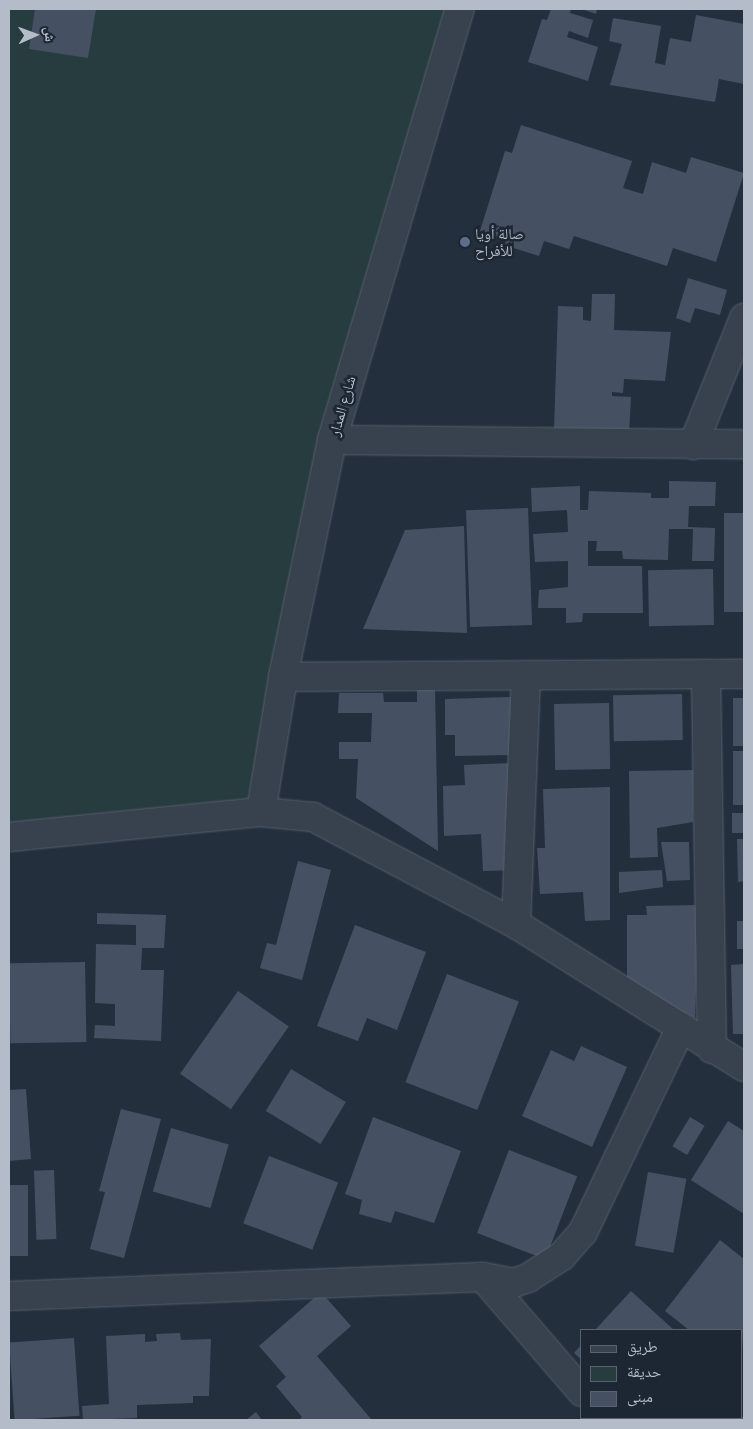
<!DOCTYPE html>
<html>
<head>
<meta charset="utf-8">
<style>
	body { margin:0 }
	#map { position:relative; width:753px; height:1429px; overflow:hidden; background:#242f3e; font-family:"Golos Text","Noto Naskh Arabic",sans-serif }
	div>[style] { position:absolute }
	.green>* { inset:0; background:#263c3f }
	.building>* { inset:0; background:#455162; transform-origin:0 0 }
	.roads { filter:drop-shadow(0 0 1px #565f6c) drop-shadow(0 0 1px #565f6c) }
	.minor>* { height:28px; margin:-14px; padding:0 14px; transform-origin:14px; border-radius:14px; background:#38414e }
	.tertiary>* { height:28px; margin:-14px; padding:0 14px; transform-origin:14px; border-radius:14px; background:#38414e }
	.dots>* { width:14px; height:14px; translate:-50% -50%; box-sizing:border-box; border:2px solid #1d2633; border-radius:50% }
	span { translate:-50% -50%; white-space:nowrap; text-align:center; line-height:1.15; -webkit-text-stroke:5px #1d2633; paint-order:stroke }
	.poi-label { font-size:15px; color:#b4bcc9 }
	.left { translate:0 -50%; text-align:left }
	.street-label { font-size:15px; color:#b4bcc9 }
	.frame { position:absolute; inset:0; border:10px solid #b4bcc9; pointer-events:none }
	.legend { position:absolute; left:580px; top:1329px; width:162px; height:90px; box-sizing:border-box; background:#1d2633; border:1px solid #59626f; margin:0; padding:6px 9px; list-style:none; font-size:15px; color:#b4bcc9 }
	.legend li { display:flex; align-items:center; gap:10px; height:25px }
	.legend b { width:25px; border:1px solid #59626f }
	.north { position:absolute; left:10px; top:10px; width:50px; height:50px; -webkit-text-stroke:4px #1d2633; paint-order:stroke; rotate:88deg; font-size:14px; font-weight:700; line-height:20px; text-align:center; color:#b4bcc9 }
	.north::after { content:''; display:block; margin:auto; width:18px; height:22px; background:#b4bcc9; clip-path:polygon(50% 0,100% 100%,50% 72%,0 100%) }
</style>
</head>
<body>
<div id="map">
	<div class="green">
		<div style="clip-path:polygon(9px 9px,460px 9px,332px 440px,261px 812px,9px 837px)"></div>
	</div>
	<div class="building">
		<div style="clip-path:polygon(35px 9px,96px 9px,88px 58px,29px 49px)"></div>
		<div style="clip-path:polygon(551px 9px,571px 9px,570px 13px,593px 20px,588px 38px,569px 31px,567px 37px,598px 47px,588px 81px,528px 62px,542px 19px,547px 20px)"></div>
		<div style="clip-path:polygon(582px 9px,597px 9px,596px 14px)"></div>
		<div style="clip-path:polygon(696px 15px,744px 24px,744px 84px,719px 79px,715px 102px,610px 85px,622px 44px,609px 41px,613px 18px,661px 26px,655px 63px,665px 65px,670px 38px,691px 42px)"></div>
		<div style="clip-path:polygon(521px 125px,632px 161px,623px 188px,643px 194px,652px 162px,686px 173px,691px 157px,744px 173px,716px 262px,673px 248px,667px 266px,574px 236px,569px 249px,544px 241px,539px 256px,504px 245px,506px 239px,480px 231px,505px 151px,512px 153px)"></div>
		<div style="clip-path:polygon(688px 278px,727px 290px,720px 315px,695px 308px,690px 323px,676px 318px)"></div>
		<div style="clip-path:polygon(592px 294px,615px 294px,614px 330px,671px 332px,665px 381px,624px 379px,623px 393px,612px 392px,612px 396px,631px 397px,629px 434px,554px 430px,558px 306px,583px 307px,583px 320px,591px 321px)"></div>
		<div style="clip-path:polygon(669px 481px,716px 482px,715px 506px,689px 506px,688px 527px,715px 528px,714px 561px,692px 561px,693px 529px,669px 529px,668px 560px,623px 559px,622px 551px,596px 551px,597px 541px,588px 541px,588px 566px,642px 566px,643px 613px,583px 613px,582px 622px,566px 623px,566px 608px,538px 608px,539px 590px,568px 587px,568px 561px,535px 562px,533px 534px,568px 532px,567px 510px,532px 512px,531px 488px,580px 486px,580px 510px,588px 510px,589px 491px,651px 493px,651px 498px,669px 498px)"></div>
		<div style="left:528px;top:508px;width:117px;height:62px;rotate:88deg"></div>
		<div style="left:724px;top:513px;width:20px;height:99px"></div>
		<div style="clip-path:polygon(464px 526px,467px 633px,363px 629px,405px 530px)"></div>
		<div style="left:713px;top:569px;width:56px;height:65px;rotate:89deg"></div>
		<div style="clip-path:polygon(435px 688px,438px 851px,356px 798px,358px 759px,339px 759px,339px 742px,371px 742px,372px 713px,338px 713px,339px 693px,383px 693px,384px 702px,417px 702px,417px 689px)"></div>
		<div style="left:682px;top:694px;width:46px;height:69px;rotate:89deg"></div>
		<div style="clip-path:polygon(513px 697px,513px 755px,455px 756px,455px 735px,445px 735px,445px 699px)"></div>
		<div style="left:733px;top:698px;width:11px;height:48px"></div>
		<div style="left:609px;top:703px;width:66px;height:55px;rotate:89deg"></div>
		<div style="left:733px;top:751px;width:11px;height:54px"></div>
		<div style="clip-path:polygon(510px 763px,514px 870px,483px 871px,481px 834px,444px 836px,443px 786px,465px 785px,464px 765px)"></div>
		<div style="clip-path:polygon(693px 770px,693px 822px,657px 828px,658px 857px,630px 858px,629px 771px)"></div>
		<div style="clip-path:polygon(610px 787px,610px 920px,585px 921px,583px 892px,540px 894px,537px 848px,545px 848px,543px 789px)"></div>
		<div style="left:744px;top:813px;width:20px;height:12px;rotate:90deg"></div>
		<div style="clip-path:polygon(737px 839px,744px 839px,744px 881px,738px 882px)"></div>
		<div style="clip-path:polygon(661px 842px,689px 842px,690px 880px,667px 881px)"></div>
		<div style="clip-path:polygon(298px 861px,331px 870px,302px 980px,260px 968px,267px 943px,276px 945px)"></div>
		<div style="clip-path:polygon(662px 870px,663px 887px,619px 893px,619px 872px)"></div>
		<div style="clip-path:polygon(699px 905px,695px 1018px,627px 982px,627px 915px,647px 915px,646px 906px)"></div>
		<div style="clip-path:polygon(97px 913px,166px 915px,164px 948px,142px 948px,141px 970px,164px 970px,161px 1041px,94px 1038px,95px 1025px,115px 1026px,115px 1004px,95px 1003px,96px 944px,136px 945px,136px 925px,97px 924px)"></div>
		<div style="left:737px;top:921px;width:7px;height:28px"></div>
		<div style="clip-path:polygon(355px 925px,426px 952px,397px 1030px,367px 1018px,358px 1041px,317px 1026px)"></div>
		<div style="left:85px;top:962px;width:80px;height:76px;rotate:89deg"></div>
		<div style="clip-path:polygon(744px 964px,744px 1034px,733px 1034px,731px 965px)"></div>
		<div style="left:447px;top:974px;width:77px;height:116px;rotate:21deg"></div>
		<div style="left:238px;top:991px;width:62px;height:101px;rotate:35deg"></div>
		<div style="clip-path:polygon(581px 1046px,627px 1067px,592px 1147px,522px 1116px,551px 1050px,574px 1061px)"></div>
		<div style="left:291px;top:1069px;width:64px;height:49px;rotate:31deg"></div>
		<div style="clip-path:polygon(26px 1089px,31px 1159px,9px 1161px,9px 1090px)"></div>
		<div style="clip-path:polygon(121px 1109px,161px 1119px,124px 1258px,90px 1249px,105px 1192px,99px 1191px)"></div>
		<div style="clip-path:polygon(373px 1117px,461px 1151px,434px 1223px,395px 1211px,391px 1223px,359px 1214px,362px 1200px,345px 1194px)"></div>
		<div style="left:690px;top:1117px;width:17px;height:34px;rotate:31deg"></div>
		<div style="clip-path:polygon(728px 1121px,744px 1131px,744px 1214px,691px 1180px)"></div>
		<div style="left:171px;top:1128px;width:60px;height:66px;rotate:16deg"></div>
		<div style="left:509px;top:1150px;width:73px;height:89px;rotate:21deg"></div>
		<div style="left:269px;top:1156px;width:74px;height:72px;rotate:21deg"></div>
		<div style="left:54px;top:1170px;width:69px;height:20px;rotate:88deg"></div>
		<div style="left:648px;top:1172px;width:39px;height:75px;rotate:10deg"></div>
		<div style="left:9px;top:1185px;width:19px;height:71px"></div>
		<div style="clip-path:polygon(720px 1240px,744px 1259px,744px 1374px,742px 1330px,689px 1330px,665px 1311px)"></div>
		<div style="clip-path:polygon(631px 1291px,674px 1330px,595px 1330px)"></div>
		<div style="clip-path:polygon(321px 1292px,351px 1326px,317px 1356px,372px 1420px,299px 1420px,302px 1417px,276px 1386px,286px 1377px,259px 1346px)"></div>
		<div style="clip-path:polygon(180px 1333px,181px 1340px,211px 1339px,209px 1396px,193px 1396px,193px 1403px,137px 1405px,137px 1418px,83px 1420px,82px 1406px,109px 1404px,106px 1336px,145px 1334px,145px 1342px,157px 1341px,156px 1334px)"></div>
		<div style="left:74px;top:1338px;width:78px;height:65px;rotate:86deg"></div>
		<div style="clip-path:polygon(582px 1344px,582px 1360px,574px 1353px)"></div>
		<div style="clip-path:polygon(256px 1412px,262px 1420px,246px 1420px)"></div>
		<div style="clip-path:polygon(742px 1416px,744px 1420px,668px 1418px,742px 1418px)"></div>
	</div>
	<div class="roads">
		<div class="minor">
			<div style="left:332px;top:440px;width:412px;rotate:0.6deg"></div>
			<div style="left:693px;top:445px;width:137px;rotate:-68.1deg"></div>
			<div style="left:706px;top:674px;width:375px;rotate:89.1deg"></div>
			<div style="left:283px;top:677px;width:461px;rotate:-0.4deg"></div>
			<div style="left:9px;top:837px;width:253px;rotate:-5.7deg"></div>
			<div style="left:261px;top:812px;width:52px;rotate:5.5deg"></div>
			<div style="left:313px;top:817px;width:229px;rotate:27.8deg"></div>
			<div style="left:516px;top:924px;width:269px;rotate:32.1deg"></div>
			<div style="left:516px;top:924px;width:249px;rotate:-87.7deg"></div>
			<div style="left:483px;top:1277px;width:152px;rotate:49.3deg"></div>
			<div style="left:9px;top:1296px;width:474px;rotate:-2.3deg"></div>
			<div style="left:483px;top:1277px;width:31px;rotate:11deg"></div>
			<div style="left:513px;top:1283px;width:16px;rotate:-18deg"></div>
			<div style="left:528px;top:1278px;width:40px;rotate:-32.9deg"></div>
			<div style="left:562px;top:1256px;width:32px;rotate:-49deg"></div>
			<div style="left:583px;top:1232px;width:227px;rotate:-64.4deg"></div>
			<div style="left:604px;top:1418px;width:3px;rotate:45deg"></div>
		</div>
		<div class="tertiary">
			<div style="left:261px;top:812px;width:137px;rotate:-80.7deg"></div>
			<div style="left:283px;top:677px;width:242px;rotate:-78.3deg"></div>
			<div style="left:332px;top:440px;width:450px;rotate:-73.5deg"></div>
		</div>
	</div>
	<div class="dots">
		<div style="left:465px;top:242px;background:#5c6f8a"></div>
	</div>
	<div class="poi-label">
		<span class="left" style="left:475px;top:242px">صالة أويا<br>للأفراح</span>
	</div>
	<div class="street-label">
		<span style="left:342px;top:406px;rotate:-74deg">شارع المدار</span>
	</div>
	<div class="frame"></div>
	<ul class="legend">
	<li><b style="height:6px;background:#38414e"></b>طريق</li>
	<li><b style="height:14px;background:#263c3f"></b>حديقة</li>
	<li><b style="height:14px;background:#455162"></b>مبنى</li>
	</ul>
	<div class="north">ش</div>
</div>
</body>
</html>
